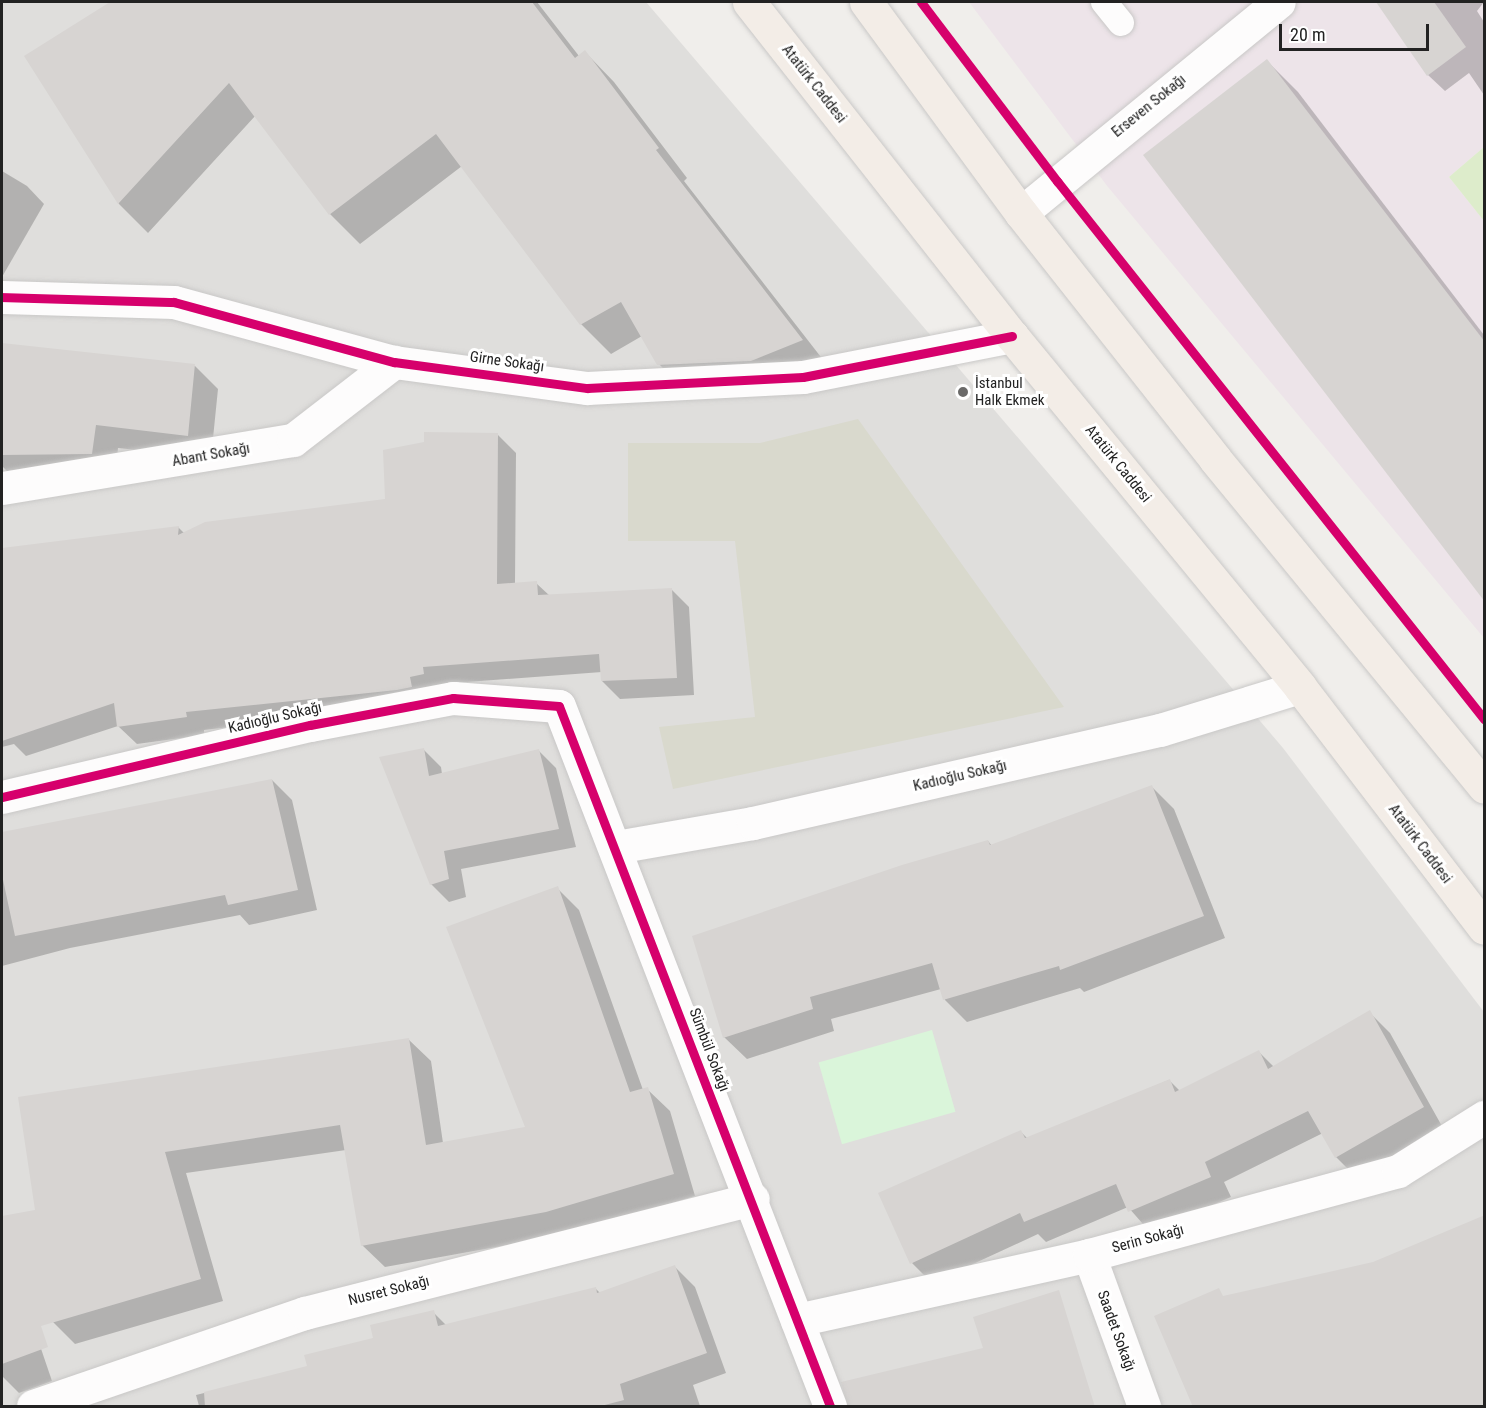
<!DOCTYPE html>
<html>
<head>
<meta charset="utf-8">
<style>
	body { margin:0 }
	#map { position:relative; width:1486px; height:1408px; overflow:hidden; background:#f0eeeb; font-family:"Roboto Condensed",sans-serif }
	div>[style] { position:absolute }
	.residential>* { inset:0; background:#dfdedc }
	.industrial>* { inset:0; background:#ede4e9 }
	.construction>* { inset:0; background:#d9d9cd }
	.grass>* { inset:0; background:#ddeccb }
	.park>* { inset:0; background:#daf5da; transform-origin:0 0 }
	.shadow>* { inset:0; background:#0003 }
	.building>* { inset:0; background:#d7d4d2 }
	.roads { filter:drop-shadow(0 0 2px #c9c8c7) drop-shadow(0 0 2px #c9c8c7) }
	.service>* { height:26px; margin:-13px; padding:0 13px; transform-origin:13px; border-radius:13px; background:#fdfcfc }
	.minor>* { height:33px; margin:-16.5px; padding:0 16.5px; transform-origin:16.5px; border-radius:16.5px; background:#fdfcfc }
	.primary>* { height:33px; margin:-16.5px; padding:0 16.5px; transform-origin:16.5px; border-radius:16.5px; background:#f3ede7 }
	.cycleway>* { height:9px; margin:-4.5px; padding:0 4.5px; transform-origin:4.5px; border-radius:4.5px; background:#d6006c }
	.dots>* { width:16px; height:16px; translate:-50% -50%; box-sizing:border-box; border:3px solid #fff; border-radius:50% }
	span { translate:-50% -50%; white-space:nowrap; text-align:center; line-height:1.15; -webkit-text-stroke:6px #fff; paint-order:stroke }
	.street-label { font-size:15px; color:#222 }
	.poi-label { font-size:15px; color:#222 }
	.left { translate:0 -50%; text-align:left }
	.frame { position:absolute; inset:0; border:3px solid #222; pointer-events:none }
	.scale { position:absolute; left:1279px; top:24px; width:150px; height:27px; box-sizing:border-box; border:3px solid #222; border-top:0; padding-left:8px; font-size:18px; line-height:21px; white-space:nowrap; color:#222; -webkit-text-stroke:4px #fff; paint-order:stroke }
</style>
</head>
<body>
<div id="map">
	<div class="residential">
		<div style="clip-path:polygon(2px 2px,646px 2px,1283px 748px,1484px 1012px,1484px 1406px,2px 1406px)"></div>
	</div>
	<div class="industrial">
		<div style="clip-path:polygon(969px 2px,1484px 2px,1484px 147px,1449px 177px,1484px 221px,1484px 638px,1108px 187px)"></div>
	</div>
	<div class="construction">
		<div style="clip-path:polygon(858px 419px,1064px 707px,673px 789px,659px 727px,755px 717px,735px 541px,628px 541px,628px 443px,760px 443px)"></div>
	</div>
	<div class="grass">
		<div style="clip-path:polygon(1484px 147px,1484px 221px,1449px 177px)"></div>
	</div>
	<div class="park">
		<div style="left:932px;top:1030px;width:85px;height:118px;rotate:74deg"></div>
	</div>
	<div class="shadow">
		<div style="clip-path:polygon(113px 2px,537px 2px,579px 56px,585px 52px,614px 82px,687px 178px,684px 181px,831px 370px,688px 394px,659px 364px,642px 336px,611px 354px,581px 324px,462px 166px,360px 244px,330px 214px,256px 115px,148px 233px,119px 204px,26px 57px)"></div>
		<div style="clip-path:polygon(1378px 2px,1484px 2px,1477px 11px,1484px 22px,1484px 95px,1469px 73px,1445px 91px,1428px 75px)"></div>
		<div style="clip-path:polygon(1267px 61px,1298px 92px,1484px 335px,1484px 599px)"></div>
		<div style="clip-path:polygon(2px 171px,27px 186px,44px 204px,2px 277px)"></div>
		<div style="clip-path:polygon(2px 345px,195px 366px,218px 389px,211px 458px,118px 448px,115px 477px,13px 477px,2px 466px)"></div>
		<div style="clip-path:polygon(498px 435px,516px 453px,515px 584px,536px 583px,550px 596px,671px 589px,689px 607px,694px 695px,620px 699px,602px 681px,602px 672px,440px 684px,429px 704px,204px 730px,204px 735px,137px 744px,118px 726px,26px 756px,14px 744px,2px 747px,2px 550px,178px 527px,185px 534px,387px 500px)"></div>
		<div style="clip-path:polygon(423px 749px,441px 767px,442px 774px,538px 750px,556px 768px,576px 847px,461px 869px,466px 897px,449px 902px,431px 884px)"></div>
		<div style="clip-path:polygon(272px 780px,292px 800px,317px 910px,249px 925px,240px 915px,70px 948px,2px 966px,2px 834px)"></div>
		<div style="clip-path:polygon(1152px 787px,1174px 809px,1225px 938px,1084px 992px,1080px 988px,967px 1022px,945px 1000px,941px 989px,831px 1019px,834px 1031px,747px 1059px,724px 1037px,988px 841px,992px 846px)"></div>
		<div style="clip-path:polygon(557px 888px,579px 910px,643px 1090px,647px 1089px,670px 1111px,695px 1196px,569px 1234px,385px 1267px,362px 1245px,346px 1150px,186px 1173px,223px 1301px,75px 1344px,53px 1322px,19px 1098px,408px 1039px,431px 1061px,443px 1143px,527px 1128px)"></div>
		<div style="clip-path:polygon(1369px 1012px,1390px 1033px,1443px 1128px,1356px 1177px,1336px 1157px,1323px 1133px,1224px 1182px,1231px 1197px,1150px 1232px,1128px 1207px,1046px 1242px,1038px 1234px,932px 1283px,912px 1263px,1020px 1131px,1028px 1139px,1169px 1080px,1180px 1091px,1259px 1052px,1274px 1067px)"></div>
		<div style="clip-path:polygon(2px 1234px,52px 1381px,19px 1393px,2px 1376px)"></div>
		<div style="clip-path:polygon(675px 1267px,695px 1287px,726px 1373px,693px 1385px,700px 1406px,199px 1406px,196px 1395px,309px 1367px,433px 1312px,447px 1326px,596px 1289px,600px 1293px)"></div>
	</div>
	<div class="building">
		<div style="clip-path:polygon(110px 2px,532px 2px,575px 58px,585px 50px,659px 148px,656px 150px,803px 340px,751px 361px,657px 365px,621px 302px,580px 325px,436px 134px,329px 215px,229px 83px,118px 204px,24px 56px)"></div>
		<div style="clip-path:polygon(1376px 2px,1434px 2px,1466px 47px,1427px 76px)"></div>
		<div style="clip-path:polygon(1267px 59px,1485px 342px,1485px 602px,1143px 155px)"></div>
		<div style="clip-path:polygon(2px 343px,195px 364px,188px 436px,96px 425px,92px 454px,2px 455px)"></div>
		<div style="clip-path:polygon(424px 432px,498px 433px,497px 584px,537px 581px,538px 595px,672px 588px,677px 678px,601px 681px,599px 654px,423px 667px,424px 674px,410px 677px,412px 687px,397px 690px,186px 712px,187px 717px,117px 727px,114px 703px,2px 741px,2px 548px,179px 526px,178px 535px,205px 522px,385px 499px,383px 450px,424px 442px)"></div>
		<div style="clip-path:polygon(424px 748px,429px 776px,539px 749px,559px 829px,444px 851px,449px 879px,430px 885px,379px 757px)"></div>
		<div style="clip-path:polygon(272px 779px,298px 890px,228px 905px,225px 895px,15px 936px,2px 875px,2px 832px)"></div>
		<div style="clip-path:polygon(1152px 785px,1204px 916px,1060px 970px,1059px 966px,943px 1000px,932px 963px,810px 997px,813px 1009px,723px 1038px,692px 936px,902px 865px,988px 840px,990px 845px)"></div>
		<div style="clip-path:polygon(558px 886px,630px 1092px,648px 1087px,674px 1174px,546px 1212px,361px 1246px,340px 1125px,165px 1152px,201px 1279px,41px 1326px,48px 1347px,2px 1364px,2px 1216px,35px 1210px,18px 1097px,409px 1038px,426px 1145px,525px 1127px,446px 927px)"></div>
		<div style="clip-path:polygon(1370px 1010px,1424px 1107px,1335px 1158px,1308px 1111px,1205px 1162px,1211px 1177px,1128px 1212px,1116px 1184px,1024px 1222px,1020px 1213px,910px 1264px,878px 1193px,1021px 1130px,1025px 1138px,1170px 1079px,1175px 1092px,1259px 1050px,1268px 1069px)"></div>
		<div style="clip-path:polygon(1485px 1215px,1485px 1407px,1193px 1407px,1154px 1316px,1219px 1288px,1223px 1296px,1373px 1262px)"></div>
		<div style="clip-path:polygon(675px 1265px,707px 1353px,620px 1384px,624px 1400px,597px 1407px,205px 1407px,204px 1392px,307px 1366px,304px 1355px,373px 1338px,370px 1325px,434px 1310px,438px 1326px,596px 1287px,597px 1293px)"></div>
		<div style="clip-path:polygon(1059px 1290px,1095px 1407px,848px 1407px,841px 1382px,983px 1348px,973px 1317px)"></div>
	</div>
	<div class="roads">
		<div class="service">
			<div style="left:1104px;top:2px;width:27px;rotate:51deg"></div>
		</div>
		<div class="minor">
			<div style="left:1021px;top:213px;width:333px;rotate:-39.3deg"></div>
			<div style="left:2px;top:297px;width:172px;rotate:1.7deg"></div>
			<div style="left:174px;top:302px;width:228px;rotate:15.3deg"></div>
			<div style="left:394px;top:362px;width:195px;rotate:7.7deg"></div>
			<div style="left:587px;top:388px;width:216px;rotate:-2.9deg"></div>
			<div style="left:803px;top:377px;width:213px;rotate:-11.1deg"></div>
			<div style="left:2px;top:488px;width:295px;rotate:-9.4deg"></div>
			<div style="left:293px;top:440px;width:128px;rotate:-37.7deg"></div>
			<div style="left:2px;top:797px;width:316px;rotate:-13.2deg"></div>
			<div style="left:310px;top:725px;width:146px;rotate:-10.7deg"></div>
			<div style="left:453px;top:698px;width:106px;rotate:4.3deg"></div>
			<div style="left:559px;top:706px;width:751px;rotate:68.84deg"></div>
			<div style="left:616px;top:847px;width:139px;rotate:-9.9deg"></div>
			<div style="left:753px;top:823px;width:417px;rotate:-12.9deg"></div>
			<div style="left:1160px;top:730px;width:146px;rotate:-17.1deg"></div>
			<div style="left:1089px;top:1255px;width:161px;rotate:70deg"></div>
			<div style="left:797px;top:1320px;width:299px;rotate:-12.5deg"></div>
			<div style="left:1089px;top:1255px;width:320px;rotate:-15.2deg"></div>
			<div style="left:1398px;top:1171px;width:102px;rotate:-32.1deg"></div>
			<div style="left:33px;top:1406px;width:287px;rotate:-18.9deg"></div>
			<div style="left:305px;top:1313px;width:462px;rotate:-14.3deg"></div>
		</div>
		<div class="primary">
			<div style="left:749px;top:2px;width:425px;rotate:51.8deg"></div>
			<div style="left:1012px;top:336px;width:454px;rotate:50.6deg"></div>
			<div style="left:1300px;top:687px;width:303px;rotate:52.6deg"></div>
			<div style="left:866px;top:2px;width:262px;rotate:53.7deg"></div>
			<div style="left:1021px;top:213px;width:313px;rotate:51.7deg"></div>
			<div style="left:1215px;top:459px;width:424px;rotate:50.6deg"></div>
		</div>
	</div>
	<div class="cycleway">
		<div style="left:921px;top:2px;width:225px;rotate:52.8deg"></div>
		<div style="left:1057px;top:181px;width:687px;rotate:51.56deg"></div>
		<div style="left:2px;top:297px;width:172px;rotate:1.7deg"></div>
		<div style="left:174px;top:302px;width:228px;rotate:15.3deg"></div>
		<div style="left:394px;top:362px;width:195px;rotate:7.7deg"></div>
		<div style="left:587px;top:388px;width:216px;rotate:-2.9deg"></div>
		<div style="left:803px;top:377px;width:213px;rotate:-11.1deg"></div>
		<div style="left:2px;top:797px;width:316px;rotate:-13.2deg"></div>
		<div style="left:310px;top:725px;width:146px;rotate:-10.7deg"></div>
		<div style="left:453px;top:698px;width:106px;rotate:4.3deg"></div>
		<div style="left:559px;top:706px;width:751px;rotate:68.84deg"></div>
	</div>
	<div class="dots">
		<div style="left:963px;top:392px;background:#6a6968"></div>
	</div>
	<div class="street-label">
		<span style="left:814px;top:84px;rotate:52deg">Atatürk Caddesi</span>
		<span style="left:1149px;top:106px;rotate:-39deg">Erseven Sokağı</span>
		<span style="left:507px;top:362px;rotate:8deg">Girne Sokağı</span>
		<span style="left:211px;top:455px;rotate:-10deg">Abant Sokağı</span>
		<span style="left:1118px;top:464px;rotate:51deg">Atatürk Caddesi</span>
		<span style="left:275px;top:718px;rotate:-13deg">Kadıoğlu Sokağı</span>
		<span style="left:960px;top:776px;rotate:-13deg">Kadıoğlu Sokağı</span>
		<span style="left:1420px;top:844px;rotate:53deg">Atatürk Caddesi</span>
		<span style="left:709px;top:1050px;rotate:69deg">Sümbül Sokağı</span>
		<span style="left:1148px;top:1239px;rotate:-15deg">Serin Sokağı</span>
		<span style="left:389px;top:1291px;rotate:-14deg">Nusret Sokağı</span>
		<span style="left:1116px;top:1331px;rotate:70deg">Saadet Sokağı</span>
	</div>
	<div class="poi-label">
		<span class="left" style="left:975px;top:392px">İstanbul<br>Halk Ekmek</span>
	</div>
	<div class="frame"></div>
	<div class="scale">20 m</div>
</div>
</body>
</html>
